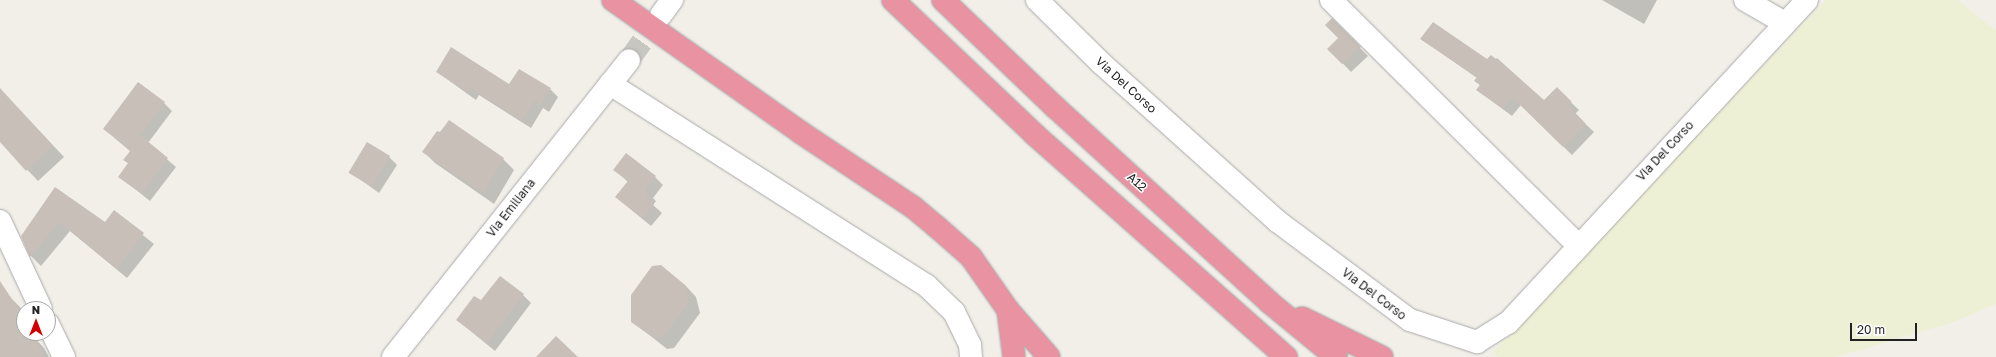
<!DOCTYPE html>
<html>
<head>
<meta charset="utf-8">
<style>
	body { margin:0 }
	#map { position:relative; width:1996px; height:357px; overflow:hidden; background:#f2efe9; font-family:"Golos Text",sans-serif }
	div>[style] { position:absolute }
	.farmland>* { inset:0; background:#eef0d5 }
	.shadow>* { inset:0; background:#0003 }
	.building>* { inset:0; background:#c7bfb8; transform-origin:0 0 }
	.minor-tunnel>* { height:22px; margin-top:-11px; transform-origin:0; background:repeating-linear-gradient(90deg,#c8c6c1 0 22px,transparent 0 33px) }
	.roads { filter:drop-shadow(0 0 1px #a9a9a9) drop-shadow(0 0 1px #a9a9a9) }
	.minor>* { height:22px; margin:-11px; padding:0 11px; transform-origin:11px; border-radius:11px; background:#fff }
	.highway>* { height:22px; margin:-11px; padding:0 11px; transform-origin:11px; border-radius:11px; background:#e892a2 }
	span { translate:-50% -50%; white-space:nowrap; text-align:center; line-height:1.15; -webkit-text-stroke:3px #fff; paint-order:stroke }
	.street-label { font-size:12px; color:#222 }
	.north { position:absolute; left:16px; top:301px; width:40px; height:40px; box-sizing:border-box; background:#fff; border:1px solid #a7a7a7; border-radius:50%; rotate:0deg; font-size:11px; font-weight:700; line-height:16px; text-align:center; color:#222 }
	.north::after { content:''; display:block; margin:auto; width:14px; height:18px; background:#d40000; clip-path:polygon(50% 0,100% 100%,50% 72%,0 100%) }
	.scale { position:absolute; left:1850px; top:323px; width:67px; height:18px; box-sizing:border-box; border:2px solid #222; border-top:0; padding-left:5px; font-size:12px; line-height:14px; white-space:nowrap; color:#222; -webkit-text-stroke:3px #fff; paint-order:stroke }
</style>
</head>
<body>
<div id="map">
	<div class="farmland">
		<div style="clip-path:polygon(1826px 0,1958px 0,1996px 31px,1996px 304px,1951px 323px,1836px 357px,1499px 357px,1491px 354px)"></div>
	</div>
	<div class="shadow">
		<div style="clip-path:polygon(1602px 0,1657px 0,1644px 24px)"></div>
		<div style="clip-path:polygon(1332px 20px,1368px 56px,1351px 72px,1329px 49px,1339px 39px)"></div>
		<div style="clip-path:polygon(1421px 39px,1544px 102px,1557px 89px,1579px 110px,1575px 114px,1594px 132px,1572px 155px,1521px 105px,1512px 116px,1477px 90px,1480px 85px,1476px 81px,1477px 78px)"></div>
		<div style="clip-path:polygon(437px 72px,510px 86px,550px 89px,558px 97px,549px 112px,543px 108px,531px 128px,479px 95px,476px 100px)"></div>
		<div style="clip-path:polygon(164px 103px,172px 111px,148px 143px,176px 167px,150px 201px,120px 177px,129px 164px,125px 160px,131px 152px,104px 129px)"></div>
		<div style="clip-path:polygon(0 105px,19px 109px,64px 157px,38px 181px,0 141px)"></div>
		<div style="clip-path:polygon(424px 152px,503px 159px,514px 170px,494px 204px,435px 163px)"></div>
		<div style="clip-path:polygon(389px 157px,397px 165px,379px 193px,350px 172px)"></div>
		<div style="clip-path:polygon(615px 170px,655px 177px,663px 185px,653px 198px,656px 201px,653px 205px,662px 213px,651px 226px,616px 197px,628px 182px)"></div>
		<div style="clip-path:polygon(55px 188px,105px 224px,114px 212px,154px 244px,127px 278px,70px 231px,41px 266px,31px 256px,22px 236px)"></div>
		<div style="clip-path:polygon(685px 285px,696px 297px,700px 313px,674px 348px,667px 349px,632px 321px)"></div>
		<div style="clip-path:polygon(0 293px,8px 295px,20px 307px,24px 313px,24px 333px,33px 336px,44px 348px,49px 357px,2px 357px)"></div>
		<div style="clip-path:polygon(523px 295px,531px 303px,495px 351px,457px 320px,482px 301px)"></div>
	</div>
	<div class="building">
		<div style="clip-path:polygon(1332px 18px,1361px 47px,1342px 64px,1327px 49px,1338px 38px,1325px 25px)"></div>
		<div style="clip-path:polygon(1433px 22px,1487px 59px,1491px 55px,1496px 59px,1497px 58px,1544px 100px,1557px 87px,1572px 102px,1568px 105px,1586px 124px,1563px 147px,1513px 98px,1503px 109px,1496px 104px,1476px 90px,1480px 85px,1474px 81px,1477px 77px,1420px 39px)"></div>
		<div style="clip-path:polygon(451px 47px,509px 84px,519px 69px,551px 88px,540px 105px,535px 101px,522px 121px,471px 88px,468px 92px,436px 72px)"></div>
		<div style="clip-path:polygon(138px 82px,165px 102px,140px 135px,168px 158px,142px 194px,118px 177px,128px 163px,123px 160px,131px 150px,103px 129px)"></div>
		<div style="clip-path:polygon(0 88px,53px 146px,26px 171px,0 142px)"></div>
		<div style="clip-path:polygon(449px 120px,504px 158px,483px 193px,422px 152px,437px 131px,440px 132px)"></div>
		<div style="left:367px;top:142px;width:27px;height:36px;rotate:31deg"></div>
		<div style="clip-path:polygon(626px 153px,656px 176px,645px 190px,649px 193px,645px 197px,654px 204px,643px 219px,615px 197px,628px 181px,613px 170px)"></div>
		<div style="clip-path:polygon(55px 187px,105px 222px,114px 210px,144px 233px,117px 269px,59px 222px,30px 257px,21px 236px)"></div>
		<div style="clip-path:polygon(661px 265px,685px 285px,689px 302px,663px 337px,655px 339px,631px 322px,631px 295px,652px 266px)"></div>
		<div style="clip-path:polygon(500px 276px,524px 294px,487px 343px,456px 320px,474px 296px,481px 300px)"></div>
		<div style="clip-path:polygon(0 281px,19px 310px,16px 320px,24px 334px,33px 335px,44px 357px,0 357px)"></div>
		<div style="clip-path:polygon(556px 336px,578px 357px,536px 357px)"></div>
	</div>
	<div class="minor-tunnel">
		<div style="left:629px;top:60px;width:55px;rotate:-54.6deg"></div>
	</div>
	<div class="roads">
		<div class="minor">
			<div style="left:1037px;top:0;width:90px;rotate:44.5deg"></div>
			<div style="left:1101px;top:63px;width:237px;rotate:41.9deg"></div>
			<div style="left:1277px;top:221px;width:166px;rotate:36.7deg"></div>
			<div style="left:1410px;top:320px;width:71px;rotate:18.2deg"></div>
			<div style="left:1477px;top:342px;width:36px;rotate:-32deg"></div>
			<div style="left:1508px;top:323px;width:440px;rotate:-47.2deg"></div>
			<div style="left:1331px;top:0;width:349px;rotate:44.8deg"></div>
			<div style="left:1745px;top:0;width:46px;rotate:29.9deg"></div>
			<div style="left:661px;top:15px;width:19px;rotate:-54deg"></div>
			<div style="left:610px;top:84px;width:375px;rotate:32.5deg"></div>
			<div style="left:926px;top:285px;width:39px;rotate:44deg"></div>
			<div style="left:954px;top:312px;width:37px;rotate:64deg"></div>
			<div style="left:970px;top:345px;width:12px;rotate:85deg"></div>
			<div style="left:0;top:221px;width:97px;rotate:65deg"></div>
			<div style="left:48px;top:324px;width:37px;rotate:64deg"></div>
			<div style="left:393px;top:357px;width:379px;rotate:-51.5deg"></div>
		</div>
		<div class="highway">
			<div style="left:613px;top:0;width:229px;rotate:35.2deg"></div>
			<div style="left:800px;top:132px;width:136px;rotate:33.6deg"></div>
			<div style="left:913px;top:207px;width:31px;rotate:40deg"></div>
			<div style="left:937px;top:227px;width:45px;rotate:41.4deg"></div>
			<div style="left:971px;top:257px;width:65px;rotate:55.1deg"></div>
			<div style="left:1008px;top:310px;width:62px;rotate:48.9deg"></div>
			<div style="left:893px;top:0;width:195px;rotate:43.5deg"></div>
			<div style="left:1034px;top:134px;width:337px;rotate:41.5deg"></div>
			<div style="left:943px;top:0;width:155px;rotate:43.7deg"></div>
			<div style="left:1055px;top:107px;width:290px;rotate:42.3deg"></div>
			<div style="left:1269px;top:302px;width:87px;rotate:39.4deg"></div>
			<div style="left:1008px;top:310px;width:47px;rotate:82.7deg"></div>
			<div style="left:1302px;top:318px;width:89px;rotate:26deg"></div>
		</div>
	</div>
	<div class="street-label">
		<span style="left:1126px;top:85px;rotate:42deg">Via Del Corso</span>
		<span style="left:1665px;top:151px;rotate:-47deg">Via Del Corso</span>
		<span style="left:1137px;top:182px;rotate:42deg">A12</span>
		<span style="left:511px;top:208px;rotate:-52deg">Via Emiliana</span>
		<span style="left:1374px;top:294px;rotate:37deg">Via Del Corso</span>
	</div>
	<div class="north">N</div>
	<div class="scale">20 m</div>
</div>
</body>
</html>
